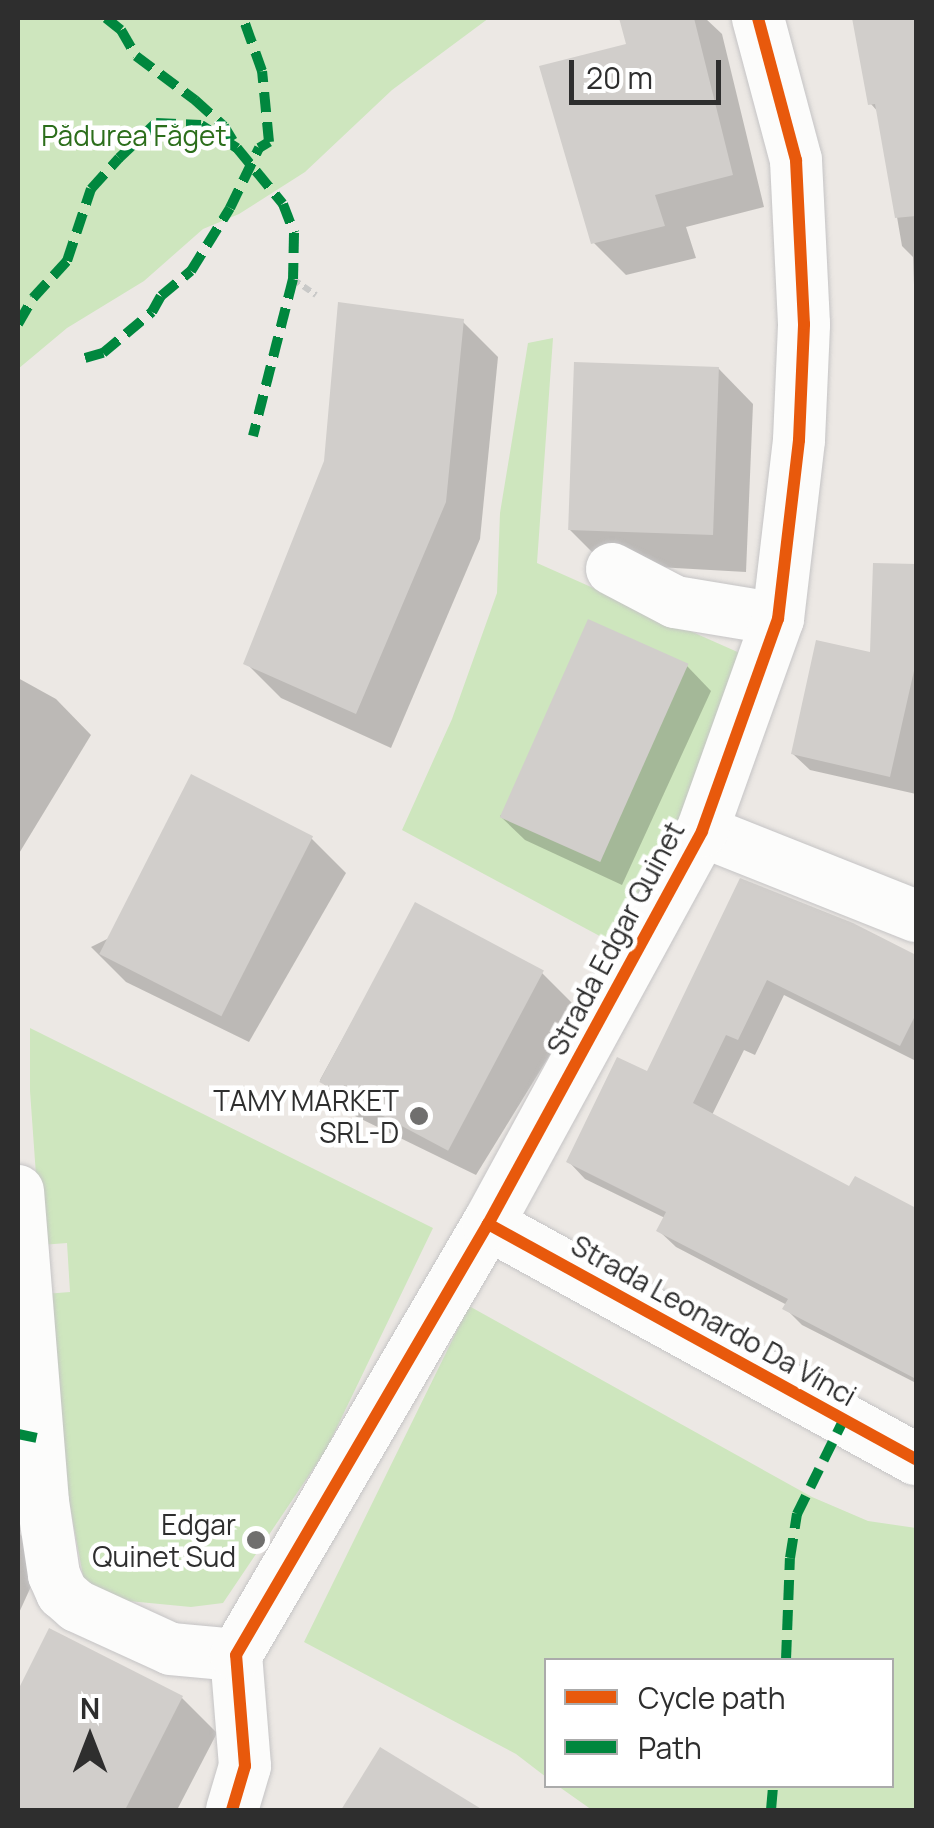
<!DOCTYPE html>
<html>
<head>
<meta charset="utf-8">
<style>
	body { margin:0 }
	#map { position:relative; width:934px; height:1828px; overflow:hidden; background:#ece8e4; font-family:Manrope,sans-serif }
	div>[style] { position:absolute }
	.green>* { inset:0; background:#cee6be }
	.shadow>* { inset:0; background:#0003 }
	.building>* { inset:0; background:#d1cecb; transform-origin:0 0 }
	.path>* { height:6px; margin-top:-3px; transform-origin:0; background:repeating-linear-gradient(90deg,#c9c9c8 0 8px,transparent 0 13px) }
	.roads { filter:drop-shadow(0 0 2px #c5c4c5) drop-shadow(0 0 2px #c5c4c5) }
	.minor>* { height:52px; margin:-26px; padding:0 26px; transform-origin:26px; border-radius:26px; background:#fcfcfb }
	.quiet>* { height:10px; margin-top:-5px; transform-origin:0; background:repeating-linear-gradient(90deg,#00873e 0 20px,transparent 0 30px) }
	.cycleway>* { height:12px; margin:-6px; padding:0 6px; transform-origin:6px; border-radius:6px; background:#e8590c }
	.dots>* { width:28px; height:28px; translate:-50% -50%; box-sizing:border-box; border:5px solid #fff; border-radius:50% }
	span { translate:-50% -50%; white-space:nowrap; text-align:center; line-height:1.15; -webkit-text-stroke:9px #fff; paint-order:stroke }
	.park-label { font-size:28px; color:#2c6e1b }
	.street-label { font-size:28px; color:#2e2e2e }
	.poi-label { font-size:28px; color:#2e2e2e }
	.right { translate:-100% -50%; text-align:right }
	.frame { position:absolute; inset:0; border:20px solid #2e2e2e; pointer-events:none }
	.legend { position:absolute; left:544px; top:1658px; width:350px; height:130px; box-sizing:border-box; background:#fff; border:2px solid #ababab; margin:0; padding:12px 18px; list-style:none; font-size:30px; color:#2e2e2e }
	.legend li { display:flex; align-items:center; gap:20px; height:50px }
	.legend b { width:50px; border:2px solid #ababab }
	.north { position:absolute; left:40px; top:1688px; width:100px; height:100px; -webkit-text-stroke:8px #fff; paint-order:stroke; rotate:0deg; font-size:28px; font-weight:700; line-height:40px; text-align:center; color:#2e2e2e }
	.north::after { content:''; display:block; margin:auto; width:35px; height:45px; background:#2e2e2e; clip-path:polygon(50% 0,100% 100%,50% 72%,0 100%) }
	.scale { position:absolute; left:569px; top:60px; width:152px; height:45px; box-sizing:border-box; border:5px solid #2e2e2e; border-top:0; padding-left:12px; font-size:30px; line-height:35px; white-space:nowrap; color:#2e2e2e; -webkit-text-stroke:8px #fff; paint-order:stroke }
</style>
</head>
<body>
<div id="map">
	<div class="green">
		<div style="clip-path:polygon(18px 18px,489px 18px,392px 90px,305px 172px,239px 214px,203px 229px,144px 281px,67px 328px,18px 369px)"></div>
		<div style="clip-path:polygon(553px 338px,537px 563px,751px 658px,622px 948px,402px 830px,452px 719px,497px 593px,500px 513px,528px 343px)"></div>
		<div style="clip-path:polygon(30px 1028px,433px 1228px,326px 1450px,223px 1603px,191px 1607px,87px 1597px,64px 1474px,45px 1294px,70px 1292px,67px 1243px,41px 1245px,30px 1091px)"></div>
		<div style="clip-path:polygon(469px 1306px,812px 1497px,868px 1521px,916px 1528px,916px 1810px,592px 1810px,558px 1786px,892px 1786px,892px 1660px,546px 1660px,546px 1777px,516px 1754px,304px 1642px)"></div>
	</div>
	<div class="shadow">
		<div style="clip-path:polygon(622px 18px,705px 18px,722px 34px,764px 207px,686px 227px,696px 258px,626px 275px,593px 242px,629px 46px)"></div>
		<div style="clip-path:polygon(854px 18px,916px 18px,916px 342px,913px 257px,902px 246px,879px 113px,871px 104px)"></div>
		<div style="clip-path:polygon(463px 322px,498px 357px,480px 539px,391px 748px,281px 698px,246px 663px)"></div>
		<div style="clip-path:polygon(718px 368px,753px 404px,746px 572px,604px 564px,569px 529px)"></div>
		<div style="clip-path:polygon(875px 565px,916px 567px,916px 794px,810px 770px,793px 754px,872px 656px)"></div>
		<div style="clip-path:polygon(687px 666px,711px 691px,622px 885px,525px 840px,500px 816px)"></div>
		<div style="clip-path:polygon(18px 678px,56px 699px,91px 735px,18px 855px)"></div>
		<div style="clip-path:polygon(311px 838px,346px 873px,249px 1042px,126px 982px,91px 947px)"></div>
		<div style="clip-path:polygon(741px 881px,916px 957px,916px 1061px,784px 995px,755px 1055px,744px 1050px,712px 1115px,850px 1189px,856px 1179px,916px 1211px,916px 1383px,802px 1325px,786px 1309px,787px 1305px,676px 1247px,659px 1231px,665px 1218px,585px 1179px,569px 1162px,648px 1075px)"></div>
		<div style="clip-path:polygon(416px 905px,542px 973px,578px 1009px,476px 1175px,355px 1116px,320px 1080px)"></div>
		<div style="clip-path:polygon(18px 1532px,44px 1558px,18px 1615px)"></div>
		<div style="clip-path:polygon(50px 1631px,182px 1698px,217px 1733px,177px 1810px,18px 1810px,18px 1696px)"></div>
		<div style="clip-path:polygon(380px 1750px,478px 1810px,343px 1810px)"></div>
	</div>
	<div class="building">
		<div style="clip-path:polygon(619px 18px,694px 18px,733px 175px,655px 195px,665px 226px,591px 244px,539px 66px,626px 44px)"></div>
		<div style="clip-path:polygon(852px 18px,916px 18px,916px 216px,895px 218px,875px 104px,868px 105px)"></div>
		<div style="clip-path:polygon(338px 302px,464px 319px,446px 502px,356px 714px,243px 664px,324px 461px)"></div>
		<div style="left:574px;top:362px;width:145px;height:168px;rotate:2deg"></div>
		<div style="clip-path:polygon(873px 563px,916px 564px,916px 662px,890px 777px,791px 754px,816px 640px,870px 652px)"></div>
		<div style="left:588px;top:619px;width:110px;height:217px;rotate:24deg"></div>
		<div style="left:191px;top:774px;width:137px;height:202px;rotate:27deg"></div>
		<div style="clip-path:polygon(740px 878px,853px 923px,916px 955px,916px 1014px,900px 1046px,767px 980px,738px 1040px,726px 1035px,693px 1103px,849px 1186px,855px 1176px,916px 1208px,916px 1379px,782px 1309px,788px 1299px,656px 1231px,666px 1212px,566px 1162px,617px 1057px,647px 1071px)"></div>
		<div style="left:415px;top:902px;width:146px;height:204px;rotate:28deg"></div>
		<div style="clip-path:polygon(49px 1628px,183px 1696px,125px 1810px,18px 1810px,18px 1690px)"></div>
		<div style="clip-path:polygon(380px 1747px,483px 1810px,341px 1810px)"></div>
	</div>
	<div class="path">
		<div style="left:293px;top:279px;width:28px;rotate:35deg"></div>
	</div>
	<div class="roads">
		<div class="minor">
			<div style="left:612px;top:569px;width:71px;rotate:27.6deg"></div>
			<div style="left:675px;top:602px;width:104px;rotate:9.4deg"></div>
			<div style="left:702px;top:831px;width:230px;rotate:21.7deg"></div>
			<div style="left:18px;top:1191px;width:312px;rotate:85.4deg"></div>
			<div style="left:43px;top:1502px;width:74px;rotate:81.4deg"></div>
			<div style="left:54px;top:1575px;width:20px;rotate:66deg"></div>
			<div style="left:62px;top:1593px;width:20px;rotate:41deg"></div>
			<div style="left:77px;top:1606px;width:103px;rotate:24.6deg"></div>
			<div style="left:171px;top:1649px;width:65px;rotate:5.3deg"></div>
			<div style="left:488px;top:1224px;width:488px;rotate:28.8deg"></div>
			<div style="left:232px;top:1810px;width:46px;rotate:-73.5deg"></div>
			<div style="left:245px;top:1766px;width:111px;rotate:-94.6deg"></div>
			<div style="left:236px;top:1655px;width:499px;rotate:-59.7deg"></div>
			<div style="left:488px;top:1224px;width:447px;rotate:-61.4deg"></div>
			<div style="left:702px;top:831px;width:225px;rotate:-70.3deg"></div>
			<div style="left:778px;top:619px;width:180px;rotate:-83.3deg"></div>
			<div style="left:799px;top:440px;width:116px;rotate:-87.5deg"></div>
			<div style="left:804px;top:324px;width:164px;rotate:-92.8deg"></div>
			<div style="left:796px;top:160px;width:147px;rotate:-105deg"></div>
		</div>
	</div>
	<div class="quiet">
		<div style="left:106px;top:18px;width:19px;rotate:39deg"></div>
		<div style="left:121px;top:30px;width:30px;rotate:60deg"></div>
		<div style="left:136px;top:56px;width:74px;rotate:36.7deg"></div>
		<div style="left:195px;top:100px;width:39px;rotate:42deg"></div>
		<div style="left:224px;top:126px;width:17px;rotate:59deg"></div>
		<div style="left:18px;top:324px;width:30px;rotate:-60deg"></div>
		<div style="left:33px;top:298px;width:50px;rotate:-47.4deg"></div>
		<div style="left:67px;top:261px;width:76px;rotate:-71.6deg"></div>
		<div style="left:91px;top:189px;width:42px;rotate:-47.9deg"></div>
		<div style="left:119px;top:158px;width:51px;rotate:-43.4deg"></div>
		<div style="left:156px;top:123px;width:45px;rotate:2.5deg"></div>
		<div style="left:201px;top:125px;width:43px;rotate:32.6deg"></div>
		<div style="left:237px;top:148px;width:72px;rotate:50.6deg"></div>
		<div style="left:283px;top:204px;width:31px;rotate:69deg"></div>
		<div style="left:294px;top:233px;width:46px;rotate:91.2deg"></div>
		<div style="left:293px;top:279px;width:162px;rotate:104.3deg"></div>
		<div style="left:85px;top:358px;width:19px;rotate:-16deg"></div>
		<div style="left:103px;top:353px;width:64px;rotate:-39.9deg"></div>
		<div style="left:152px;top:312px;width:18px;rotate:-61deg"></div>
		<div style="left:161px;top:296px;width:39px;rotate:-40deg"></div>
		<div style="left:191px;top:271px;width:74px;rotate:-58.2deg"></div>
		<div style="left:230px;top:208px;width:67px;rotate:-64.2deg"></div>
		<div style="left:259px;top:148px;width:12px;rotate:-31deg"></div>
		<div style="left:269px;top:142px;width:71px;rotate:-95.6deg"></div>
		<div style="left:262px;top:71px;width:56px;rotate:-109.7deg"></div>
		<div style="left:18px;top:1434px;width:19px;rotate:12deg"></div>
		<div style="left:786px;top:1660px;width:102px;rotate:-87.8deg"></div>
		<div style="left:790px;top:1558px;width:45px;rotate:-81deg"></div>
		<div style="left:797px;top:1514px;width:106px;rotate:-63.7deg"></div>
		<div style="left:771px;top:1810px;width:24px;rotate:-85deg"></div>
	</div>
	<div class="cycleway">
		<div style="left:488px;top:1224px;width:488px;rotate:28.8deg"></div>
		<div style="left:232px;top:1810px;width:46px;rotate:-73.5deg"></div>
		<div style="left:245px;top:1766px;width:111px;rotate:-94.6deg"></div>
		<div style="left:236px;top:1655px;width:499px;rotate:-59.7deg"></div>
		<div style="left:488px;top:1224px;width:447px;rotate:-61.4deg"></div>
		<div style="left:702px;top:831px;width:225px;rotate:-70.3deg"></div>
		<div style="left:778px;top:619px;width:180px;rotate:-83.3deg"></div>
		<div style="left:799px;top:440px;width:116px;rotate:-87.5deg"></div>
		<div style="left:804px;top:324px;width:164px;rotate:-92.8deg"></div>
		<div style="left:796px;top:160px;width:147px;rotate:-105deg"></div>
	</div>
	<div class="dots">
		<div style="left:419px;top:1116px;background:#706f6e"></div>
		<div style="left:256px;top:1540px;background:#706f6e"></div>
	</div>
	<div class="park-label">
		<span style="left:134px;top:135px">Pădurea Făget</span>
	</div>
	<div class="street-label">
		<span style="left:615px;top:938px;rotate:-62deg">Strada Edgar Quinet</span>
		<span style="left:714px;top:1320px;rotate:29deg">Strada Leonardo Da Vinci</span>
	</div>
	<div class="poi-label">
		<span class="right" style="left:399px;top:1116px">TAMY MARKET<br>SRL-D</span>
		<span class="right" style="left:236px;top:1540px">Edgar<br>Quinet Sud</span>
	</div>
	<div class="frame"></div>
	<ul class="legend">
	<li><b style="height:12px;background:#e8590c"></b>Cycle path</li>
	<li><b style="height:12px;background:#00873e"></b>Path</li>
	</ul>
	<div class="north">N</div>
	<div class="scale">20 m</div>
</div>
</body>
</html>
